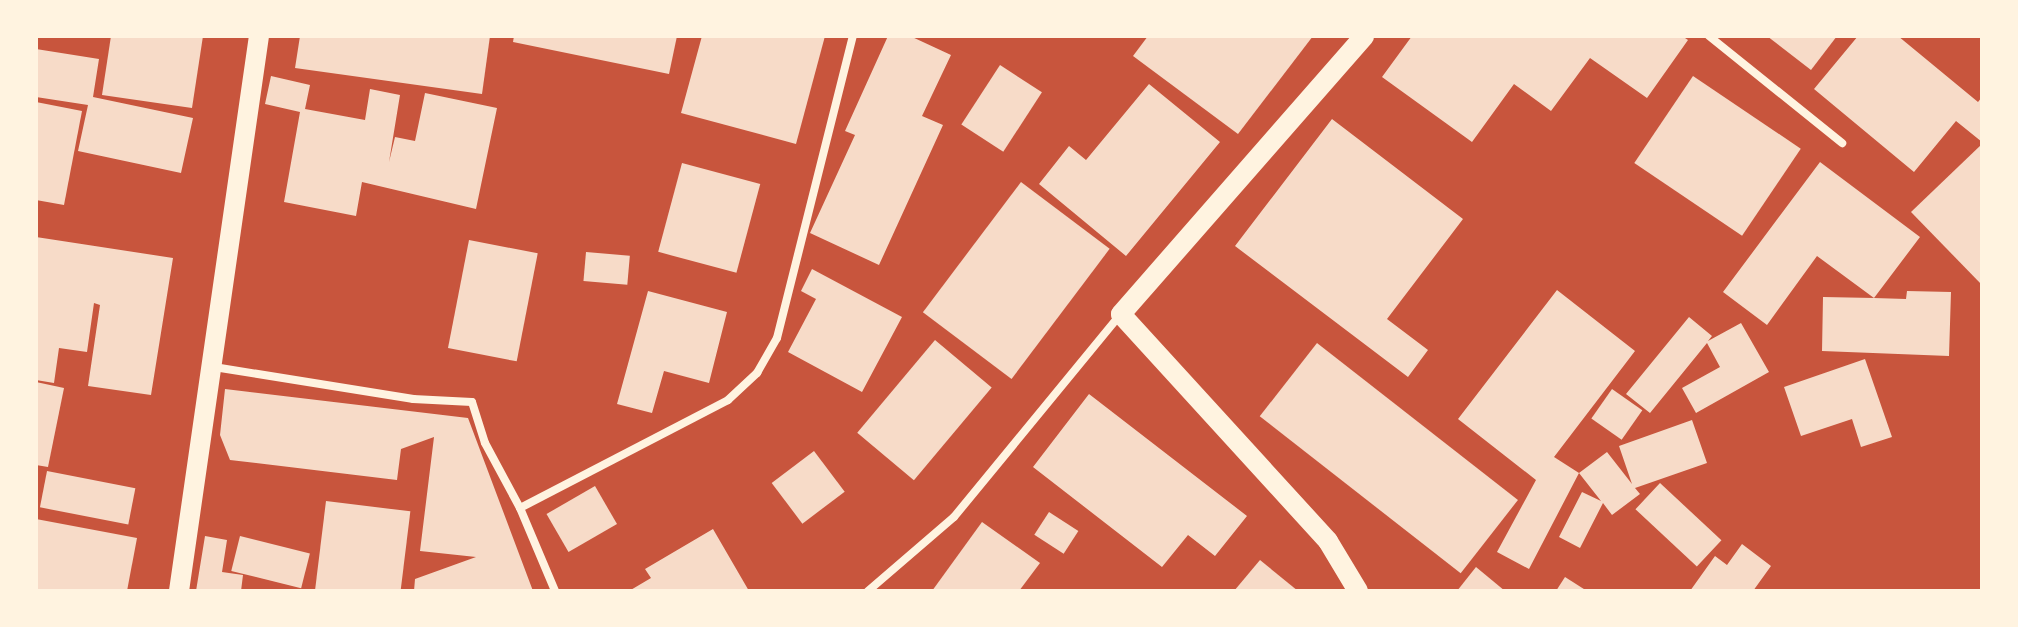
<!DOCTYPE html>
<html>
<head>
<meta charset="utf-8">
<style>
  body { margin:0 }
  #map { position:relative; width:2018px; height:627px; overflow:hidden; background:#c8553d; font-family:Ubuntu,sans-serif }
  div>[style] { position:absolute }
  .building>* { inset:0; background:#f7dbc8; transform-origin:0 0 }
  .minor>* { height:8px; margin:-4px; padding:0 4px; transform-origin:4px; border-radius:4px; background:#fff3e0 }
  .primary>* { height:20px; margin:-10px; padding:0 10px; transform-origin:10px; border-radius:10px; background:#fff3e0 }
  span { translate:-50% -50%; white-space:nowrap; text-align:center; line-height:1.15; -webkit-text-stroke:8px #fff3e0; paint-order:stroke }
  .frame { position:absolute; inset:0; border:38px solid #fff3e0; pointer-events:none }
</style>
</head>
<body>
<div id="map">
  <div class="building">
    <div style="clip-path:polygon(111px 36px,203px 36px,192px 108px,102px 95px)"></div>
    <div style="clip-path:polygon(300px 36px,490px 36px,482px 94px,295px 68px)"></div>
    <div style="clip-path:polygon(514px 36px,677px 36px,669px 74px,513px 42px)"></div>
    <div style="clip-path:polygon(702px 36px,825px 36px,796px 144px,681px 113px)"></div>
    <div style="clip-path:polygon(888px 36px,910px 36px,951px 55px,922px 116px,943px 125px,879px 265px,810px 233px,855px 135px,845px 131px)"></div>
    <div style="clip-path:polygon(1148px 36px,1313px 36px,1238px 134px,1133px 56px)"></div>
    <div style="clip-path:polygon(1412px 36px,1682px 36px,1688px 40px,1647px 98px,1590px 58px,1551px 111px,1514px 84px,1472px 142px,1382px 77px)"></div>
    <div style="clip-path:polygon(1767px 36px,1837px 36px,1811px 70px)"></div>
    <div style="clip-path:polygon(1858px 36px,1898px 36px,1978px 102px,1982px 97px,1982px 142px,1956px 121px,1914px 172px,1814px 89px)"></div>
    <div style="clip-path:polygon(36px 49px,99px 59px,93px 97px,193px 118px,181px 173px,78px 151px,88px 105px,36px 97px)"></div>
    <div style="left:1000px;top:65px;width:50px;height:71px;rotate:33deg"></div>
    <div style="clip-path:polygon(271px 76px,310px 85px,305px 109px,365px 120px,370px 89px,400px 95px,389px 162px,395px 137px,415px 141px,425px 93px,497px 108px,476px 209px,362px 182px,356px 216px,284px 202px,300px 112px,265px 104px)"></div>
    <div style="left:1693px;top:76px;width:130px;height:105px;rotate:34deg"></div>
    <div style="clip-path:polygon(1149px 84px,1220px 142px,1126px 256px,1039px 184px,1069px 146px,1086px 160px)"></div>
    <div style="clip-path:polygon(36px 102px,82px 111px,64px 205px,36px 200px)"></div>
    <div style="clip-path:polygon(1332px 119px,1463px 219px,1387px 319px,1428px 350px,1408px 377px,1235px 246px)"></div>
    <div style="clip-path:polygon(1982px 144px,1982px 285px,1911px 212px)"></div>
    <div style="clip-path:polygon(1820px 162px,1920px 237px,1874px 298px,1906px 299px,1907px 291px,1951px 292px,1949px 356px,1822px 351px,1823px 297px,1874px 298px,1817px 256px,1767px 325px,1723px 292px)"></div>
    <div style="left:682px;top:163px;width:81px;height:92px;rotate:15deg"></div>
    <div style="left:1021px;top:182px;width:111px;height:163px;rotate:37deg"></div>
    <div style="clip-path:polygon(36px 237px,173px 258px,151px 395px,88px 386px,100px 305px,94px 303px,87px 352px,59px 348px,54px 383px,36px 380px)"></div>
    <div style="left:469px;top:240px;width:70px;height:110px;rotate:11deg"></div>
    <div style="left:586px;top:252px;width:44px;height:29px;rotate:5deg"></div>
    <div style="clip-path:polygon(812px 269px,902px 317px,862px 392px,788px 352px,816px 299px,801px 291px)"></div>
    <div style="clip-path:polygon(1557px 290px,1635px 351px,1554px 457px,1579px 473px,1607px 452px,1632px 484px,1619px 446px,1692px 420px,1707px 463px,1635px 488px,1640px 494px,1612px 515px,1603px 503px,1580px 548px,1559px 537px,1582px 492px,1601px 501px,1579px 473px,1529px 569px,1497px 552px,1536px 480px,1458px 419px)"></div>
    <div style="clip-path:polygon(648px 291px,727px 312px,709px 383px,664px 371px,652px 413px,617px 404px)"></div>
    <div style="clip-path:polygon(1689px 317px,1712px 336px,1708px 341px,1741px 323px,1769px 372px,1696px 413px,1682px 388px,1720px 367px,1707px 343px,1650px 413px,1626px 394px)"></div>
    <div style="left:935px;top:340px;width:74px;height:121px;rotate:40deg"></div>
    <div style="left:1317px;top:343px;width:255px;height:93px;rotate:38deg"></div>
    <div style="clip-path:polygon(1865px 359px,1892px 437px,1861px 447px,1852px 419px,1801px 436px,1784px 387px)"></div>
    <div style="clip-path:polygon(36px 382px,64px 388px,48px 467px,36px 465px)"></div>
    <div style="clip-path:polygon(225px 389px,468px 418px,533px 591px,414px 591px,415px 579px,476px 557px,420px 551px,434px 437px,401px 449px,397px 480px,230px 460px,220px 435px)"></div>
    <div style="left:1612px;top:389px;width:37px;height:36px;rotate:35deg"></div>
    <div style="clip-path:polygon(1089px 394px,1247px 516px,1215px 556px,1188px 535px,1162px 567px,1033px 467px)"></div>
    <div style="left:814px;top:451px;width:51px;height:53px;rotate:53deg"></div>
    <div style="left:47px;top:471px;width:90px;height:37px;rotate:11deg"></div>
    <div style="left:1660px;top:483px;width:84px;height:36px;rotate:43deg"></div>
    <div style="left:595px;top:486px;width:44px;height:56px;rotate:60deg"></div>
    <div style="left:326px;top:501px;width:85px;height:91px;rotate:7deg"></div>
    <div style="left:1049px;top:512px;width:35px;height:27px;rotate:33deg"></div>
    <div style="clip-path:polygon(36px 519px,137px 538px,127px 591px,36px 591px)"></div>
    <div style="clip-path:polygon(982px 522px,1040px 563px,1019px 591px,932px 591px)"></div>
    <div style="clip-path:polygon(713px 529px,749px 591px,629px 591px,651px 578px,645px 569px)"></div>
    <div style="clip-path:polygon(205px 536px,227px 540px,222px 572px,243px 575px,241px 591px,196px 591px)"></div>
    <div style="left:240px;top:536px;width:72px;height:36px;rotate:14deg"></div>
    <div style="clip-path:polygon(1742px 544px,1771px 566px,1753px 591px,1690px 591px,1715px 556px,1727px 565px)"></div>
    <div style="clip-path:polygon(1260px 560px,1298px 591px,1234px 591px)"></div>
    <div style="clip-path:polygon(1476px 567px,1505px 591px,1457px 591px)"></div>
    <div style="clip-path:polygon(1565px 577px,1587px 591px,1556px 591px)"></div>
  </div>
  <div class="minor">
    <div style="left:1709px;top:36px;width:171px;rotate:38.8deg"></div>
    <div style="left:214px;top:367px;width:202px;rotate:9.1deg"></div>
    <div style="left:413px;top:399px;width:59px;rotate:2.9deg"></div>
    <div style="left:472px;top:402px;width:43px;rotate:72.4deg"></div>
    <div style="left:485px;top:443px;width:74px;rotate:61.7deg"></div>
    <div style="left:520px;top:508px;width:234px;rotate:-27.4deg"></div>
    <div style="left:728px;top:400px;width:40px;rotate:-43deg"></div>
    <div style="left:757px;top:373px;width:40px;rotate:-60.3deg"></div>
    <div style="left:777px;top:338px;width:311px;rotate:-75.9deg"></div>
    <div style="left:520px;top:508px;width:90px;rotate:67.1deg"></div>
    <div style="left:868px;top:591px;width:113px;rotate:-40.7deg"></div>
    <div style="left:954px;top:517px;width:263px;rotate:-50.6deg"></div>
  </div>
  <div class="primary">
    <div style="left:179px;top:591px;width:561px;rotate:-81.8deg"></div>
    <div style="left:1358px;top:591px;width:58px;rotate:-121deg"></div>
    <div style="left:1328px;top:541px;width:307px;rotate:-132.4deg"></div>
    <div style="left:1121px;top:314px;width:369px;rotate:-48.8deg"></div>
  </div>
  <div class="frame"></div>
</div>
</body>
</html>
